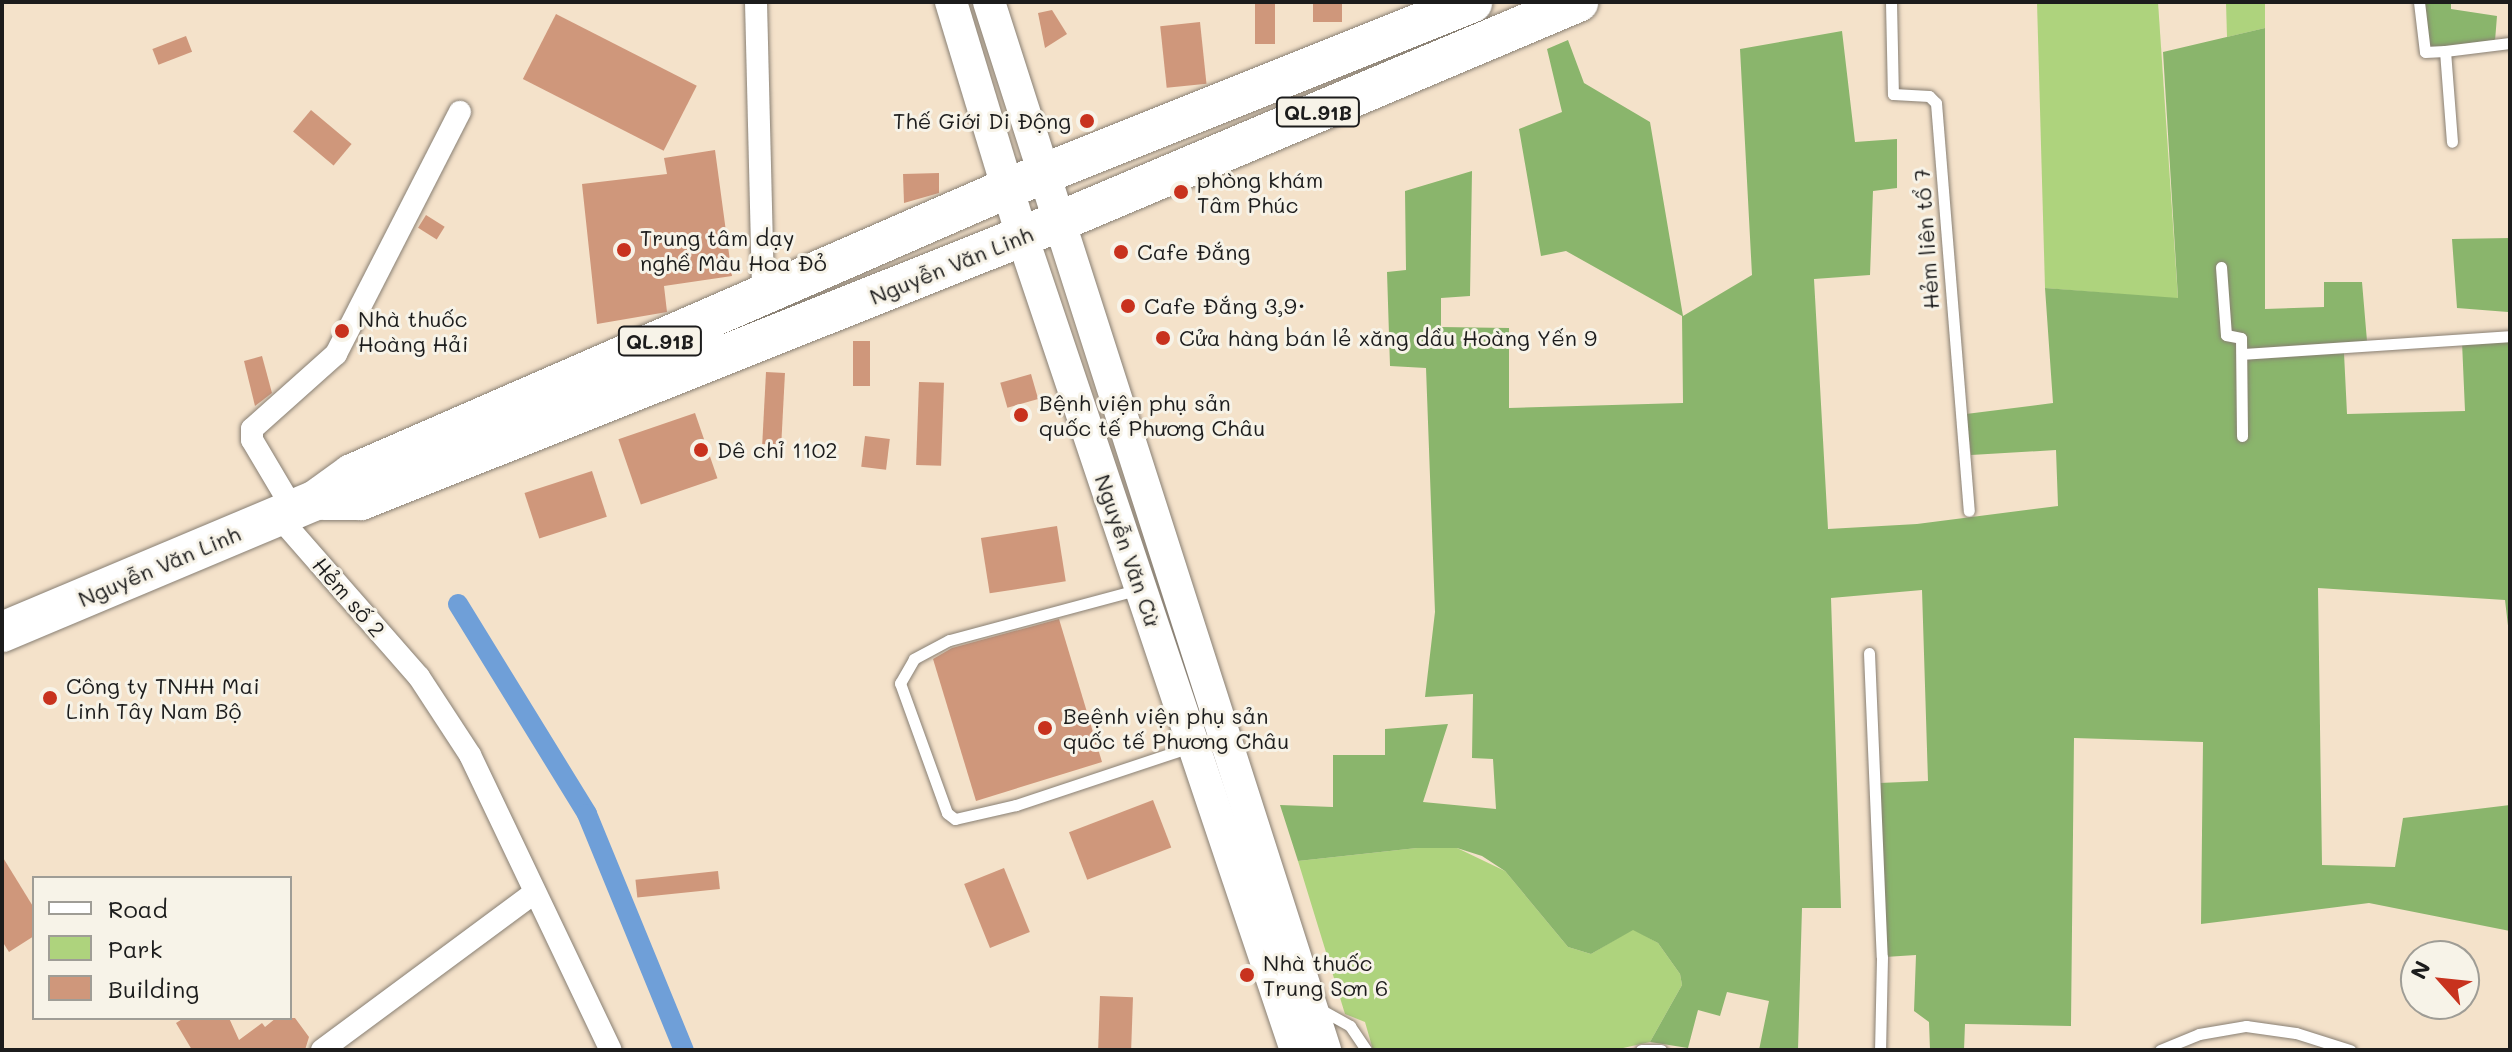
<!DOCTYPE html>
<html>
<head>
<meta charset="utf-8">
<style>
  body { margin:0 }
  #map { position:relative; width:2512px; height:1052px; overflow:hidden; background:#f4e2ca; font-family:Mali,sans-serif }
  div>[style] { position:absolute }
  .green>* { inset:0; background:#aed37d }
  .forest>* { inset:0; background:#8ab56c }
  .canal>* { height:20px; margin:-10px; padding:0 10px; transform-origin:10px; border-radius:10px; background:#6f9fd8 }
  .building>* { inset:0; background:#cf977b; transform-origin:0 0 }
  .roads { filter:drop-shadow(0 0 2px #887f73) drop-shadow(0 0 2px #887f73) }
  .lane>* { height:11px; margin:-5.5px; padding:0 5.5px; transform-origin:5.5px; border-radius:5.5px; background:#fff }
  .street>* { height:22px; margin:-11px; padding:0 11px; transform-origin:11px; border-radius:11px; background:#fff }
  .secondary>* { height:32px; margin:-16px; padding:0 16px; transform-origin:16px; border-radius:16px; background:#fff }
  .highway>* { height:40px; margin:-20px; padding:0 20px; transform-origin:20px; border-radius:20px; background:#fff }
  .dots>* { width:22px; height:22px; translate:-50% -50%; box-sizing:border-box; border:4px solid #f7f3e8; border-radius:50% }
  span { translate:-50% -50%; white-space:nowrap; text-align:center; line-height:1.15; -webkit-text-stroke:6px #f7f3e8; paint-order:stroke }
  .shield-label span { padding:2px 6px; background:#f7f3e8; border:2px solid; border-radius:6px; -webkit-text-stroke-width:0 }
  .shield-label { font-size:20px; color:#1c1c1c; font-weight:700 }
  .poi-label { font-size:22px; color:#1c1c1c }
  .right { translate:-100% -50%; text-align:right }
  .left { translate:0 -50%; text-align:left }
  .street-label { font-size:22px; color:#1c1c1c }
  .frame { position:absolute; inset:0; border:4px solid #1c1c1c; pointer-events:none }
  .legend { position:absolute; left:32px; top:876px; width:260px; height:144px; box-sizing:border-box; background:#f7f3e8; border:2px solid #9f9d96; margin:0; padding:10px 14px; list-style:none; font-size:24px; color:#1c1c1c }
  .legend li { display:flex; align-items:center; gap:16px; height:40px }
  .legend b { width:40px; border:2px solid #9f9d96 }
  .north { position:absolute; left:2400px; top:940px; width:80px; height:80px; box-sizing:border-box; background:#f7f3e8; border:2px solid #9f9d96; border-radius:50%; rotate:297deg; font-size:22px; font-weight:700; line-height:32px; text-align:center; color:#1c1c1c }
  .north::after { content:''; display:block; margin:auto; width:28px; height:36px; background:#c8321e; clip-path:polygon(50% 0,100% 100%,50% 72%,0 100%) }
</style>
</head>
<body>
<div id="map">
  <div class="green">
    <div style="clip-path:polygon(2037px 2px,2158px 2px,2178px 299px,2045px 288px)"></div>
    <div style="clip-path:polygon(2226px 2px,2265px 2px,2265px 28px,2227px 37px)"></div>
    <div style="clip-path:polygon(1417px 848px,1457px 848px,1505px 871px,1568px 947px,1591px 954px,1633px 929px,1658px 943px,1680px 974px,1682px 985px,1650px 1042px,1614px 1050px,1373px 1050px,1365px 1022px,1345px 1014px,1298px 861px)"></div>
  </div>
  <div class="forest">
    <div style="clip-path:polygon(2423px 2px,2451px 2px,2451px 9px,2497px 16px,2495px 41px,2429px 48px)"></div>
    <div style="clip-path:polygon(2265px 28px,2265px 309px,2324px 307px,2324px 282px,2362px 282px,2367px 341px,2316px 354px,2344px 353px,2347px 414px,2465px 411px,2462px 342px,2510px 342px,2510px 643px,2505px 600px,2318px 588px,2322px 865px,2395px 867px,2403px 818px,2510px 805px,2510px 931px,2369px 903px,2201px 924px,2203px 742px,2074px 738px,2071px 1026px,1965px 1024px,1964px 1050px,1930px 1050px,1929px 1022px,1914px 1011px,1916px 955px,1885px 957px,1879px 783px,1928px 781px,1922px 590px,1831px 598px,1841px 908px,1802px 908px,1798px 1050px,1759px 1050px,1769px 1001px,1727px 992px,1720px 1016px,1698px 1010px,1688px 1048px,1650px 1042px,1682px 985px,1680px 974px,1658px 943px,1633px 930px,1591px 954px,1568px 947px,1505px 871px,1482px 856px,1457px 848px,1417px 848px,1298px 861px,1280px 805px,1333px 807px,1333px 755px,1385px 755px,1385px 729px,1448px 724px,1423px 802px,1496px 809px,1493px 759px,1472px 758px,1473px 694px,1425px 697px,1435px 612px,1426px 368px,1390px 366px,1387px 272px,1406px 270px,1405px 191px,1472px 171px,1470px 296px,1441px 298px,1441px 327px,1509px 328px,1509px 408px,1683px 403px,1682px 316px,1566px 251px,1541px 256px,1519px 129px,1562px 112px,1547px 49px,1568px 40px,1584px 83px,1650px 122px,1683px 316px,1752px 275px,1740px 49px,1842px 31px,1855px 142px,1897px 139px,1897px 188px,1873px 191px,1870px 275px,1814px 279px,1828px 529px,1917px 524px,2058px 506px,2056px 450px,1971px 455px,1966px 414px,2053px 403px,2045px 288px,2178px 298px,2163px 52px)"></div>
    <div style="clip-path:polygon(2510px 238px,2510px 331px,2508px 312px,2457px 308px,2452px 239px)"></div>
  </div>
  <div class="canal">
    <div style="left:458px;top:604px;width:246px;rotate:58.4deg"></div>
    <div style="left:587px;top:814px;width:255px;rotate:67.7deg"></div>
  </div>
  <div class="building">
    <div style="left:1255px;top:2px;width:20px;height:42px"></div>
    <div style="left:1313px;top:2px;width:29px;height:20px"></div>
    <div style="clip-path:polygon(1052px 10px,1067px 34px,1045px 48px,1038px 13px)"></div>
    <div style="left:556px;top:14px;width:158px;height:73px;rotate:27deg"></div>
    <div style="left:1200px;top:22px;width:62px;height:40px;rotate:84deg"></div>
    <div style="left:186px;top:36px;width:17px;height:36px;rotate:69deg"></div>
    <div style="left:311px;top:110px;width:53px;height:28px;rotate:40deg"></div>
    <div style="clip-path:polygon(715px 150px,732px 276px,664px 286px,667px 312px,597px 324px,582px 184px,667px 174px,664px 158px)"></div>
    <div style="clip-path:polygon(939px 173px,939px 193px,904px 203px,903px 174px)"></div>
    <div style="left:426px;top:215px;width:22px;height:15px;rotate:32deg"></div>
    <div style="left:853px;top:341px;width:17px;height:45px"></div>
    <div style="clip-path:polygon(262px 356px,272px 393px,255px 406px,244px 361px)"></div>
    <div style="left:766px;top:372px;width:19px;height:72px;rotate:3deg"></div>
    <div style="left:1031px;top:374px;width:26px;height:32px;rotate:74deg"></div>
    <div style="left:919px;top:382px;width:25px;height:83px;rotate:2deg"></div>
    <div style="left:695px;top:413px;width:69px;height:81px;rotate:71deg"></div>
    <div style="left:865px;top:436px;width:25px;height:31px;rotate:7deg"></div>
    <div style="left:592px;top:471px;width:48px;height:71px;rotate:72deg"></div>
    <div style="left:1057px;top:526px;width:56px;height:77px;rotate:81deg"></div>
    <div style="clip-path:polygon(1059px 619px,1102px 762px,976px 801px,933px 659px,952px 648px)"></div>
    <div style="left:1153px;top:800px;width:51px;height:90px;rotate:69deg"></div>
    <div style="clip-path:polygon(2px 856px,34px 908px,34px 936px,9px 952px,2px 941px)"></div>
    <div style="left:1004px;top:868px;width:69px;height:43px;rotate:68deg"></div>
    <div style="left:718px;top:871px;width:18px;height:83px;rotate:84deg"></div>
    <div style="left:1100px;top:996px;width:33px;height:54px;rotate:2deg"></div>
    <div style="clip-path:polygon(184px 1018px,229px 1018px,239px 1040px,262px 1023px,265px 1027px,276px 1018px,295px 1018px,309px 1037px,305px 1050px,192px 1050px,176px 1023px)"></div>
  </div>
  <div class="roads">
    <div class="lane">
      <div style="left:1891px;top:2px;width:92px;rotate:88.8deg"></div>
      <div style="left:1893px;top:94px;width:36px;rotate:3deg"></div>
      <div style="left:1929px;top:96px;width:10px;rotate:45deg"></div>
      <div style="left:1936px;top:103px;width:409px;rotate:85.4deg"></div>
      <div style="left:2419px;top:2px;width:50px;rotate:83.2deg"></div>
      <div style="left:2425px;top:52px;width:20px;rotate:-3deg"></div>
      <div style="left:2445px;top:51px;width:91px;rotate:85.6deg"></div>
      <div style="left:2445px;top:51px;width:65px;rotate:-7deg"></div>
      <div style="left:2221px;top:267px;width:68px;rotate:85.8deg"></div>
      <div style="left:2226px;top:335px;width:15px;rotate:11deg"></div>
      <div style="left:2241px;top:338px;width:98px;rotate:89.4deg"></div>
      <div style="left:2242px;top:354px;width:269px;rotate:-3.8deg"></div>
      <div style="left:1140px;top:589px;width:198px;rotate:165deg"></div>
      <div style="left:949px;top:640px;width:40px;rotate:152deg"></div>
      <div style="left:914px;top:659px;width:28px;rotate:120deg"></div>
      <div style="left:900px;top:683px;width:138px;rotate:70.1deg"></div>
      <div style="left:947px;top:813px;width:10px;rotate:37deg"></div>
      <div style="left:955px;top:819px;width:63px;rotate:-12.9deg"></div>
      <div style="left:1016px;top:805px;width:187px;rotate:-18.4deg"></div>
      <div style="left:1869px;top:653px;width:304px;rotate:87.6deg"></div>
      <div style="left:1882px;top:957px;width:93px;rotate:91.2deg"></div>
      <div style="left:1318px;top:1008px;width:37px;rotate:29deg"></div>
      <div style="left:1350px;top:1026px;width:29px;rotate:56deg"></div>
      <div style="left:1641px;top:1050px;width:20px"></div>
      <div style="left:2160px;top:1050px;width:42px;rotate:-22.3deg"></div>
      <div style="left:2199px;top:1034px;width:48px;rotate:-9.7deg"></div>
      <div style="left:2246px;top:1026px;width:50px;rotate:8deg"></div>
      <div style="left:2296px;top:1033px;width:57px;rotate:17.5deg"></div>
    </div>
    <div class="street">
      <div style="left:756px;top:2px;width:294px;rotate:88.6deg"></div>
      <div style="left:293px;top:509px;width:80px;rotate:-120.7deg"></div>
      <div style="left:252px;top:440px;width:11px;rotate:-90deg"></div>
      <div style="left:252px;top:429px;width:113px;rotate:-41.8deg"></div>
      <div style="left:336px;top:354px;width:272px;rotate:-62.9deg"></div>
      <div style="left:278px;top:516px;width:214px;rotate:48.8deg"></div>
      <div style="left:419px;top:677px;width:93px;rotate:56.8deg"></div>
      <div style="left:470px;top:755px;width:327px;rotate:64.5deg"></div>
      <div style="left:322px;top:1050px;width:264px;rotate:-36.5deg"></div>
    </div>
    <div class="secondary">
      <div style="left:951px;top:2px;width:245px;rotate:73.1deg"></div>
      <div style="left:1022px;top:236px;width:859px;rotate:71.4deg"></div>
      <div style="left:989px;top:2px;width:1101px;rotate:72.22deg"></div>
    </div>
    <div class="highway">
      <div style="left:324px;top:500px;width:37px"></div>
      <div style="left:361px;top:500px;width:750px;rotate:-21.74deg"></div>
      <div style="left:1058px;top:222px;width:565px;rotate:-22.93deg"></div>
      <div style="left:2px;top:632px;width:341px;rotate:-22.8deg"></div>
      <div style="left:316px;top:500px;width:44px;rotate:-35.8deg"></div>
      <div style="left:352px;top:474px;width:716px;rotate:-23.56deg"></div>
      <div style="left:1008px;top:188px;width:500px;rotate:-21.8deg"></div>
    </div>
  </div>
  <div class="dots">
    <div style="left:1087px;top:121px;background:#c8321e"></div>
    <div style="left:1181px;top:192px;background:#c8321e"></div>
    <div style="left:624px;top:250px;background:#c8321e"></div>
    <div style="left:1121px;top:252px;background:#c8321e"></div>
    <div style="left:1128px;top:306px;background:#c8321e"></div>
    <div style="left:342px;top:331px;background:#c8321e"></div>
    <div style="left:1163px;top:338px;background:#c8321e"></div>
    <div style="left:1021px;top:415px;background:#c8321e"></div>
    <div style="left:701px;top:450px;background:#c8321e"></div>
    <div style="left:50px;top:698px;background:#c8321e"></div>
    <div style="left:1045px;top:728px;background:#c8321e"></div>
    <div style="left:1247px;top:975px;background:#c8321e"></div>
  </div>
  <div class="shield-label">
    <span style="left:1318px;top:112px">QL.91B</span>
    <span style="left:660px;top:341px">QL.91B</span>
  </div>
  <div class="poi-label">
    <span class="right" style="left:1071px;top:121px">Thế Giới Di Động</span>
    <span class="left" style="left:1197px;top:192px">phòng khám<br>Tâm Phúc</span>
    <span class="left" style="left:640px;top:250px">Trung tâm dạy<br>nghề Màu Hoa Đỏ</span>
    <span class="left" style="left:1137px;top:252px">Cafe Đắng</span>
    <span class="left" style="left:1144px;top:306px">Cafe Đắng 3,9·</span>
    <span class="left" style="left:358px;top:331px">Nhà thuốc<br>Hoàng Hải</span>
    <span class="left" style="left:1179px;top:338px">Cửa hàng bán lẻ xăng dầu Hoàng Yến 9</span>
    <span class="left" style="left:1039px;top:415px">Bệnh viện phụ sản<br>quốc tế Phương Châu</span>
    <span class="left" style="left:717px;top:450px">Dê chỉ 1102</span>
    <span class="left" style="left:66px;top:698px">Công ty TNHH Mai<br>Linh Tây Nam Bộ</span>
    <span class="left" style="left:1063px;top:728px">Beệnh viện phụ sản<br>quốc tế Phương Châu</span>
    <span class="left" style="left:1263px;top:975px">Nhà thuốc<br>Trung Sơn 6</span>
  </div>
  <div class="street-label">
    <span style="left:1926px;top:239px;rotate:-94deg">Hẻm liên tổ 7</span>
    <span style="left:951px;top:265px;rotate:-22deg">Nguyễn Văn Linh</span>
    <span style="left:1128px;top:550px;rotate:71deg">Nguyễn Văn Cừ</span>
    <span style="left:159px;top:566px;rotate:-23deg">Nguyễn Văn Linh</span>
    <span style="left:349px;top:597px;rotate:49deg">Hẻm số 2</span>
  </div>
  <div class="frame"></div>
  <ul class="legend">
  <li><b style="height:10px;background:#fff"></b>Road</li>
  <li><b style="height:22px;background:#aed37d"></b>Park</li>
  <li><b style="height:22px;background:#cf977b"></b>Building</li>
  </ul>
  <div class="north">N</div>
</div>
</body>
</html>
